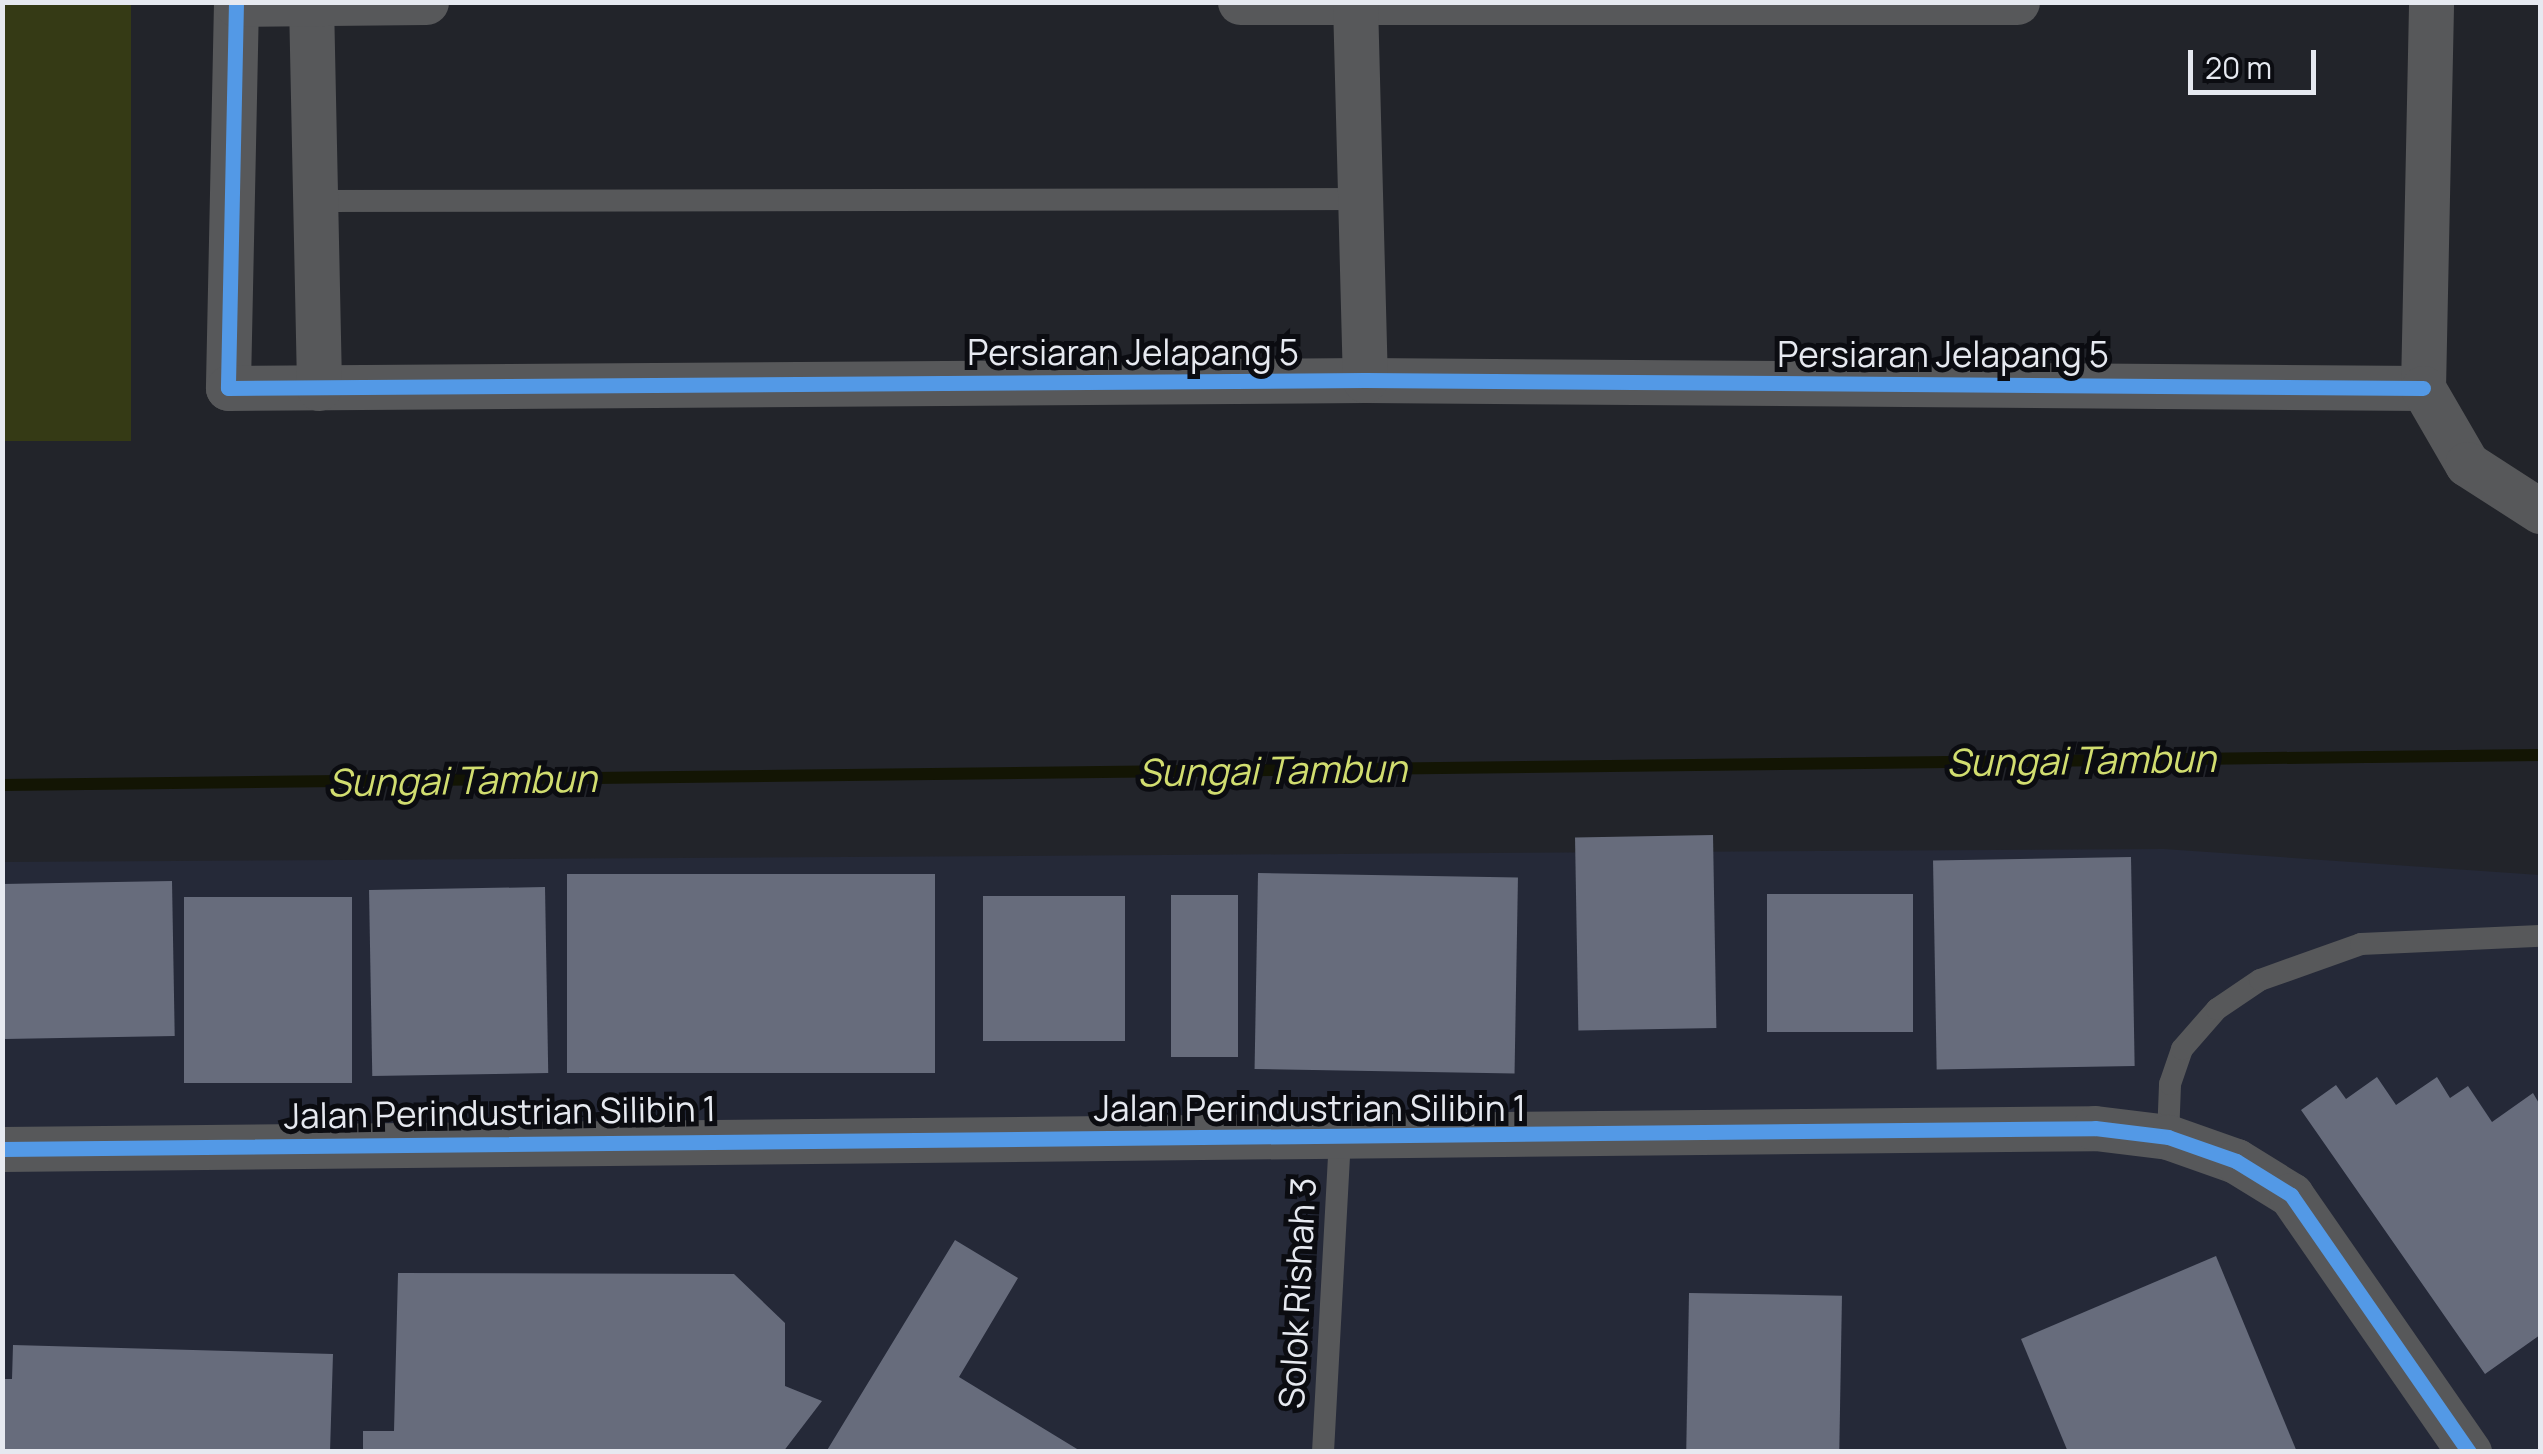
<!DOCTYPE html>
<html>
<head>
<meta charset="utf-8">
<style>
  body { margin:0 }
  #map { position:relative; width:2543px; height:1454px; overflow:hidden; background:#22242a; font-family:Manrope,sans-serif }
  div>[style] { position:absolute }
  .built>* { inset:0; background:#252938 }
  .green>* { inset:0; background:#353a15; transform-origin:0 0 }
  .stream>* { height:12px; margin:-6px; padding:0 6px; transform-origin:6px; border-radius:6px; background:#131504 }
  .building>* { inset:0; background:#676c7c; transform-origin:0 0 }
  .service>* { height:22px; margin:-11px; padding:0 11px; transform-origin:11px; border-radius:11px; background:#57585a }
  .minor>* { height:45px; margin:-22.5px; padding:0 22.5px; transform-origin:22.5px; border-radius:22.5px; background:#57585a }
  .cycleway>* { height:15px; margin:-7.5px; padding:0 7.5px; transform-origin:7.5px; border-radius:7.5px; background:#5399e6 }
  span { translate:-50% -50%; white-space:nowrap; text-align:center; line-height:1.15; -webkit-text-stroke:10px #0b0c11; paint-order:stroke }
  .street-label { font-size:35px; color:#e6e9f0 }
  .water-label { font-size:38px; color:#d1dd6f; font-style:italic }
  .frame { position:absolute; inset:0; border:5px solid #e6e9f0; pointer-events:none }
  .scale { position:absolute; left:2188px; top:50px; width:128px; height:45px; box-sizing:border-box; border:5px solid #e6e9f0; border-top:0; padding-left:12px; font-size:30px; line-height:35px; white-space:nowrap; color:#e6e9f0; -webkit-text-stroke:8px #0b0c11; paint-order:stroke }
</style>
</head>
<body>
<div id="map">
  <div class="built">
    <div style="clip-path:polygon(2164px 849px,2540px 875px,2540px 1451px,3px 1451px,2px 862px)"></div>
  </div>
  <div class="green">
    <div style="left:3px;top:2px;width:128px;height:439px"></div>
  </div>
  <div class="stream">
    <div style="left:2px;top:785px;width:2538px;rotate:-0.68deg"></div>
  </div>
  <div class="building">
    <div style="left:1713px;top:835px;width:193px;height:138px;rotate:89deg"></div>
    <div style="left:2131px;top:857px;width:209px;height:198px;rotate:89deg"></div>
    <div style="left:1258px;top:873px;width:260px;height:196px;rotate:1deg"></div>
    <div style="left:567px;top:874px;width:368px;height:199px"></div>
    <div style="left:172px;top:881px;width:155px;height:170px;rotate:89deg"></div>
    <div style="left:545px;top:887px;width:186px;height:176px;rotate:89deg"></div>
    <div style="left:1767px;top:894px;width:146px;height:138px"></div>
    <div style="left:1171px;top:895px;width:67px;height:162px"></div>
    <div style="left:1125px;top:896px;width:145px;height:142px;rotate:90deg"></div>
    <div style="left:352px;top:897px;width:186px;height:168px;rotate:90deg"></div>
    <div style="clip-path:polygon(2377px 1077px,2396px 1105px,2437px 1077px,2450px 1098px,2468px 1086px,2492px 1122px,2533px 1093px,2540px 1105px,2540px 1335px,2485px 1374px,2301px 1110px,2336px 1085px,2346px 1099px)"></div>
    <div style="clip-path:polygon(955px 1240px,1018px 1278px,959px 1377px,1082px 1452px,826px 1452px)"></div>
    <div style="clip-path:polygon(2216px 1256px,2297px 1452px,2068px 1452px,2021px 1339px)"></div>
    <div style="clip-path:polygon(398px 1273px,734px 1274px,785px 1323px,785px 1386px,822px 1401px,783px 1452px,363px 1452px,363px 1431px,394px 1431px)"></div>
    <div style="left:1689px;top:1293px;width:153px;height:159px;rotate:1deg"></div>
    <div style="clip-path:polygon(13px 1345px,333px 1354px,330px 1452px,2px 1452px,2px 1379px,12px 1379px)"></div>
  </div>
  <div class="service">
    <div style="left:315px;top:201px;width:1046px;rotate:-0.11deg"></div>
    <div style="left:2168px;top:1137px;width:53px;rotate:-87.8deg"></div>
    <div style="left:2170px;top:1084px;width:37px;rotate:-71deg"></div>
    <div style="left:2182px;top:1049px;width:53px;rotate:-48.8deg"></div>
    <div style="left:2217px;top:1009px;width:52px;rotate:-34deg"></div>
    <div style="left:2260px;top:980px;width:107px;rotate:-19.6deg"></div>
    <div style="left:2361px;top:944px;width:179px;rotate:-2.6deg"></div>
    <div style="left:1323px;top:1452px;width:313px;rotate:-86.9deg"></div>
  </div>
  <div class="minor">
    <div style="left:236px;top:2px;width:386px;rotate:91.2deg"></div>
    <div style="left:228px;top:388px;width:1137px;rotate:-0.4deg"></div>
    <div style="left:1365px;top:380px;width:1058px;rotate:0.43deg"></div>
    <div style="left:311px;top:2px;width:386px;rotate:88.8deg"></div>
    <div style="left:1240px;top:2px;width:777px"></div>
    <div style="left:1355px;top:2px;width:378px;rotate:88.5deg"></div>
    <div style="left:236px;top:4px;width:190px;rotate:-0.6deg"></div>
    <div style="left:2423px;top:388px;width:386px;rotate:-88.8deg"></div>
    <div style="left:2423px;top:388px;width:88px;rotate:59.9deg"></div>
    <div style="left:2467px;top:464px;width:87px;rotate:32.8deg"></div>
    <div style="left:2px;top:1149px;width:2093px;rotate:-0.57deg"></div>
    <div style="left:2095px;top:1128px;width:74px;rotate:7deg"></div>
    <div style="left:2168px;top:1137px;width:72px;rotate:19.4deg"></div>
    <div style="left:2236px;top:1161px;width:65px;rotate:31.7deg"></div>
    <div style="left:2291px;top:1195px;width:313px;rotate:55.3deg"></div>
  </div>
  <div class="cycleway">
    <div style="left:236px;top:2px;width:386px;rotate:91.2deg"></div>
    <div style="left:228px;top:388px;width:1137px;rotate:-0.4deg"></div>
    <div style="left:1365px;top:380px;width:1058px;rotate:0.43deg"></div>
    <div style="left:2px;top:1149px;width:2093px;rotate:-0.57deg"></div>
    <div style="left:2095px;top:1128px;width:74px;rotate:7deg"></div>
    <div style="left:2168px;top:1137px;width:72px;rotate:19.4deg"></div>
    <div style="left:2236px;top:1161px;width:65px;rotate:31.7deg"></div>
    <div style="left:2291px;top:1195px;width:313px;rotate:55.3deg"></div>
  </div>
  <div class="street-label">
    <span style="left:1133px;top:352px">Persiaran Jelapang 5</span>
    <span style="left:1943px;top:354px">Persiaran Jelapang 5</span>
    <span style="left:1310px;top:1108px">Jalan Perindustrian Silibin 1</span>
    <span style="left:500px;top:1112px;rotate:-1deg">Jalan Perindustrian Silibin 1</span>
    <span style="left:1297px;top:1293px;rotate:-87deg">Solok Rishah 3</span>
  </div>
  <div class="water-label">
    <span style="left:2081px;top:760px;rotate:-1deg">Sungai Tambun</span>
    <span style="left:1272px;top:770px;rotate:-1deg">Sungai Tambun</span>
    <span style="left:462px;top:780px;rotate:-1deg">Sungai Tambun</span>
  </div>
  <div class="frame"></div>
  <div class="scale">20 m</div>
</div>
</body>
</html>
